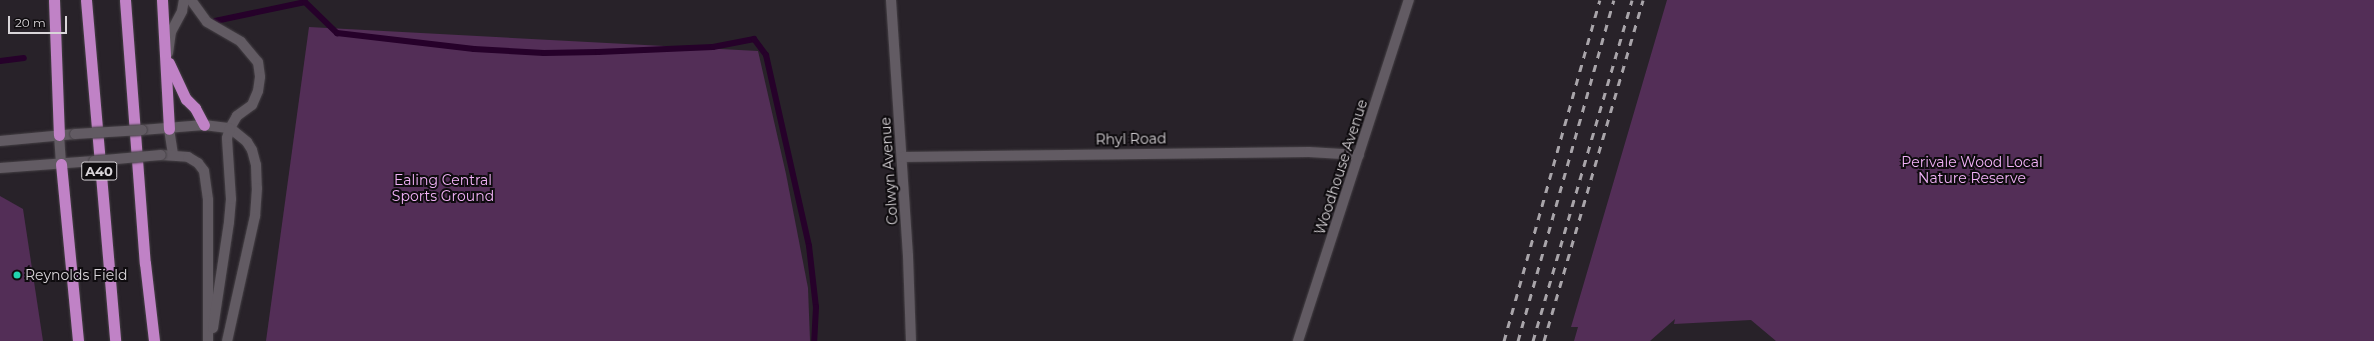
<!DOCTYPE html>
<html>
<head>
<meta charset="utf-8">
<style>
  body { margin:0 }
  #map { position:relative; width:2374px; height:341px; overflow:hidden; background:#282229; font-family:Montserrat,sans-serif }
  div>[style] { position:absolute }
  .green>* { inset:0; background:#532e57 }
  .stream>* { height:6px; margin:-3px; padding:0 3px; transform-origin:3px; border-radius:3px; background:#26012a }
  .roads { filter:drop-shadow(0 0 1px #454045) drop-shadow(0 0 1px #454045) }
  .minor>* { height:10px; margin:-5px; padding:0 5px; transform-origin:5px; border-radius:5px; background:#625b63 }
  .secondary>* { height:10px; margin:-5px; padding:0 5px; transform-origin:5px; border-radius:5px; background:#625b63 }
  .trunk>* { height:11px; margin:-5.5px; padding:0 5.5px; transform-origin:5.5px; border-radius:5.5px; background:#c082c6 }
  .rail>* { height:3px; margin-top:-1.5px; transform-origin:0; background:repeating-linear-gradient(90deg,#a9a5aa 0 7px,transparent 0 14px) }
  .bridges { filter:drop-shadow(0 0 1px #454045) drop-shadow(0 0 1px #454045) }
  .secondary-bridge>* { height:10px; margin:-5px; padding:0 5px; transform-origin:5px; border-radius:5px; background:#625b63 }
  .dots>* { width:11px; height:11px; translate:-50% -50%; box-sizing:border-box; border:2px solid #0f0c0f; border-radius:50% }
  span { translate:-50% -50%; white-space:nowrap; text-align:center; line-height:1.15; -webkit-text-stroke:4px #0f0c0f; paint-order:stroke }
  .shield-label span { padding:1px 3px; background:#0f0c0f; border:1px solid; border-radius:3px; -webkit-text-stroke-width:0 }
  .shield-label { font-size:13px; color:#d9d5d9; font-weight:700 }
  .street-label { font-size:14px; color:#d9d5d9 }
  .park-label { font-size:14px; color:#f3b3f9 }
  .poi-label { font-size:14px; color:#d9d5d9 }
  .left { translate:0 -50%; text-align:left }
  .scale { position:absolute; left:8px; top:16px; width:59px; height:18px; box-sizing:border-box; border:2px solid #d9d5d9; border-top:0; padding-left:5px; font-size:12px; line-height:14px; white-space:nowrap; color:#d9d5d9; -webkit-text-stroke:3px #0f0c0f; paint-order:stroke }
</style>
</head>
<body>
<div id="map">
  <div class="green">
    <div style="clip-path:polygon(1667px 0,2374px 0,2374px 341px,1776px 341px,1751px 320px,1674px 324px,1675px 319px,1650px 341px,1574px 341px,1578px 327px,1571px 327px)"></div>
    <div style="clip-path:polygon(309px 27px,758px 51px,786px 174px,808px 288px,810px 341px,266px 341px)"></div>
    <div style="clip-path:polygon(0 196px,23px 209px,43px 341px,0 341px)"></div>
  </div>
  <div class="stream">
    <div style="left:215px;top:21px;width:92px;rotate:-11.9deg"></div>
    <div style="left:305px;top:2px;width:45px;rotate:44.1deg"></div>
    <div style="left:337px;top:33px;width:138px;rotate:6.7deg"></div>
    <div style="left:474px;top:49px;width:70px;rotate:3.3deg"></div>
    <div style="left:544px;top:53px;width:54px;rotate:-1.1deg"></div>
    <div style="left:598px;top:52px;width:115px;rotate:-2.5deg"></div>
    <div style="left:713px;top:47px;width:42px;rotate:-11deg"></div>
    <div style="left:754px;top:39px;width:20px;rotate:53deg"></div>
    <div style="left:766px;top:55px;width:196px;rotate:77.3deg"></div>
    <div style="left:809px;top:246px;width:61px;rotate:83.5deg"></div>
    <div style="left:816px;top:307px;width:34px;rotate:93deg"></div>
    <div style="left:0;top:61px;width:24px;rotate:-7deg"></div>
  </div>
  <div class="roads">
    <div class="minor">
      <div style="left:191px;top:0;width:27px;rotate:54deg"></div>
      <div style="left:207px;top:22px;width:39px;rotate:30deg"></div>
      <div style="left:241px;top:42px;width:26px;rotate:50deg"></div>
      <div style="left:258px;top:62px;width:15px;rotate:82deg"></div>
      <div style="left:260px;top:77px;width:14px;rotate:98deg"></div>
      <div style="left:258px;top:91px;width:15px;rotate:113deg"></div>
      <div style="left:252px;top:105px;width:19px;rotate:144deg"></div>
      <div style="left:237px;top:116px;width:14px;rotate:120deg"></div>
      <div style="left:891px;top:0;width:257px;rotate:86.2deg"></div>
      <div style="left:908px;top:256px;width:85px;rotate:88deg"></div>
      <div style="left:168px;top:53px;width:21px;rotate:-82deg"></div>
      <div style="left:171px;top:32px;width:24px;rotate:-62deg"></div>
      <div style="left:182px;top:11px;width:11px;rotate:-80deg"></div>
      <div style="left:902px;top:157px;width:407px;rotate:-0.7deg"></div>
      <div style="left:1309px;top:152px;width:50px;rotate:3.4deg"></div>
      <div style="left:1298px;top:341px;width:359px;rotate:-72deg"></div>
    </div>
    <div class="secondary">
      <div style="left:169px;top:129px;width:25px;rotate:81deg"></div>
      <div style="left:142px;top:130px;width:62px;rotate:-4.6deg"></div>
      <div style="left:204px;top:125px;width:26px;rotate:7deg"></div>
      <div style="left:230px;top:128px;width:22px;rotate:39deg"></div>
      <div style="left:247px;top:142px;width:9px;rotate:58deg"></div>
      <div style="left:252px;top:150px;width:16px;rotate:75deg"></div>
      <div style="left:256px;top:165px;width:23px;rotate:88deg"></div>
      <div style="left:257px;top:188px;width:28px;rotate:94deg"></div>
      <div style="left:255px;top:216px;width:128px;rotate:102.6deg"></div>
      <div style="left:59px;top:135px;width:29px;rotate:86deg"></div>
      <div style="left:0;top:141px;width:75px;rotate:-5.3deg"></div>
      <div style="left:161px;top:155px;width:27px;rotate:4deg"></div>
      <div style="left:188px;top:157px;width:12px;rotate:31deg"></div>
      <div style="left:198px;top:163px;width:10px;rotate:53deg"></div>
      <div style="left:204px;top:171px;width:29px;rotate:82deg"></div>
      <div style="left:208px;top:200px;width:141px;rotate:90deg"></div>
      <div style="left:0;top:168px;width:94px;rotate:-4.3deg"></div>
      <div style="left:213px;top:328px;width:107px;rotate:-81.4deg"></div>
      <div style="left:229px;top:222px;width:23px;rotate:-85deg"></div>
      <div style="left:231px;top:199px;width:61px;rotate:-93.8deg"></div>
      <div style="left:227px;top:138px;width:10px;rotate:-73deg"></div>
    </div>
    <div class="trunk">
      <div style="left:54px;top:0;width:135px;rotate:87.9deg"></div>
      <div style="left:86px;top:0;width:342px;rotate:85.1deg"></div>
      <div style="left:125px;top:0;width:264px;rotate:85.7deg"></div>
      <div style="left:145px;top:263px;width:79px;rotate:83.4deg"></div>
      <div style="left:162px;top:0;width:129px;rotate:86.9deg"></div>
      <div style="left:169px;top:63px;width:40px;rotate:65deg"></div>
      <div style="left:186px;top:99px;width:13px;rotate:45deg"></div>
      <div style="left:195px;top:108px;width:19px;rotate:62deg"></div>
      <div style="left:61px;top:164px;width:178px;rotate:84.5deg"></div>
    </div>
  </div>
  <div class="rail">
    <div style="left:1504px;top:341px;width:354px;rotate:-74.3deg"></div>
    <div style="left:1518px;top:341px;width:354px;rotate:-74.3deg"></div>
    <div style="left:1533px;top:341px;width:355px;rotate:-73.8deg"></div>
    <div style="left:1544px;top:341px;width:355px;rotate:-73.8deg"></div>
  </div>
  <div class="bridges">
    <div class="secondary-bridge">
      <div style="left:75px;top:134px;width:67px;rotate:-3.4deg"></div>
      <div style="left:94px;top:161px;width:67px;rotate:-5.1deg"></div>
    </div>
  </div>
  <div class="dots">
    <div style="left:17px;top:275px;background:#21d5b0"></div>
  </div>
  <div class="shield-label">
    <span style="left:99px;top:171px">A40</span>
  </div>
  <div class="street-label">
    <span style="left:1131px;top:139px;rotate:-1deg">Rhyl Road</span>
    <span style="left:1341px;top:167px;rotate:-72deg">Woodhouse Avenue</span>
    <span style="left:889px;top:171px;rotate:-94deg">Colwyn Avenue</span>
  </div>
  <div class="park-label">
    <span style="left:1972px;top:170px">Perivale Wood Local<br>Nature Reserve</span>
    <span style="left:443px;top:188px">Ealing Central<br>Sports Ground</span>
  </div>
  <div class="poi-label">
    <span class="left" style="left:25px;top:275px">Reynolds Field</span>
  </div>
  <div class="scale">20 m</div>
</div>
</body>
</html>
